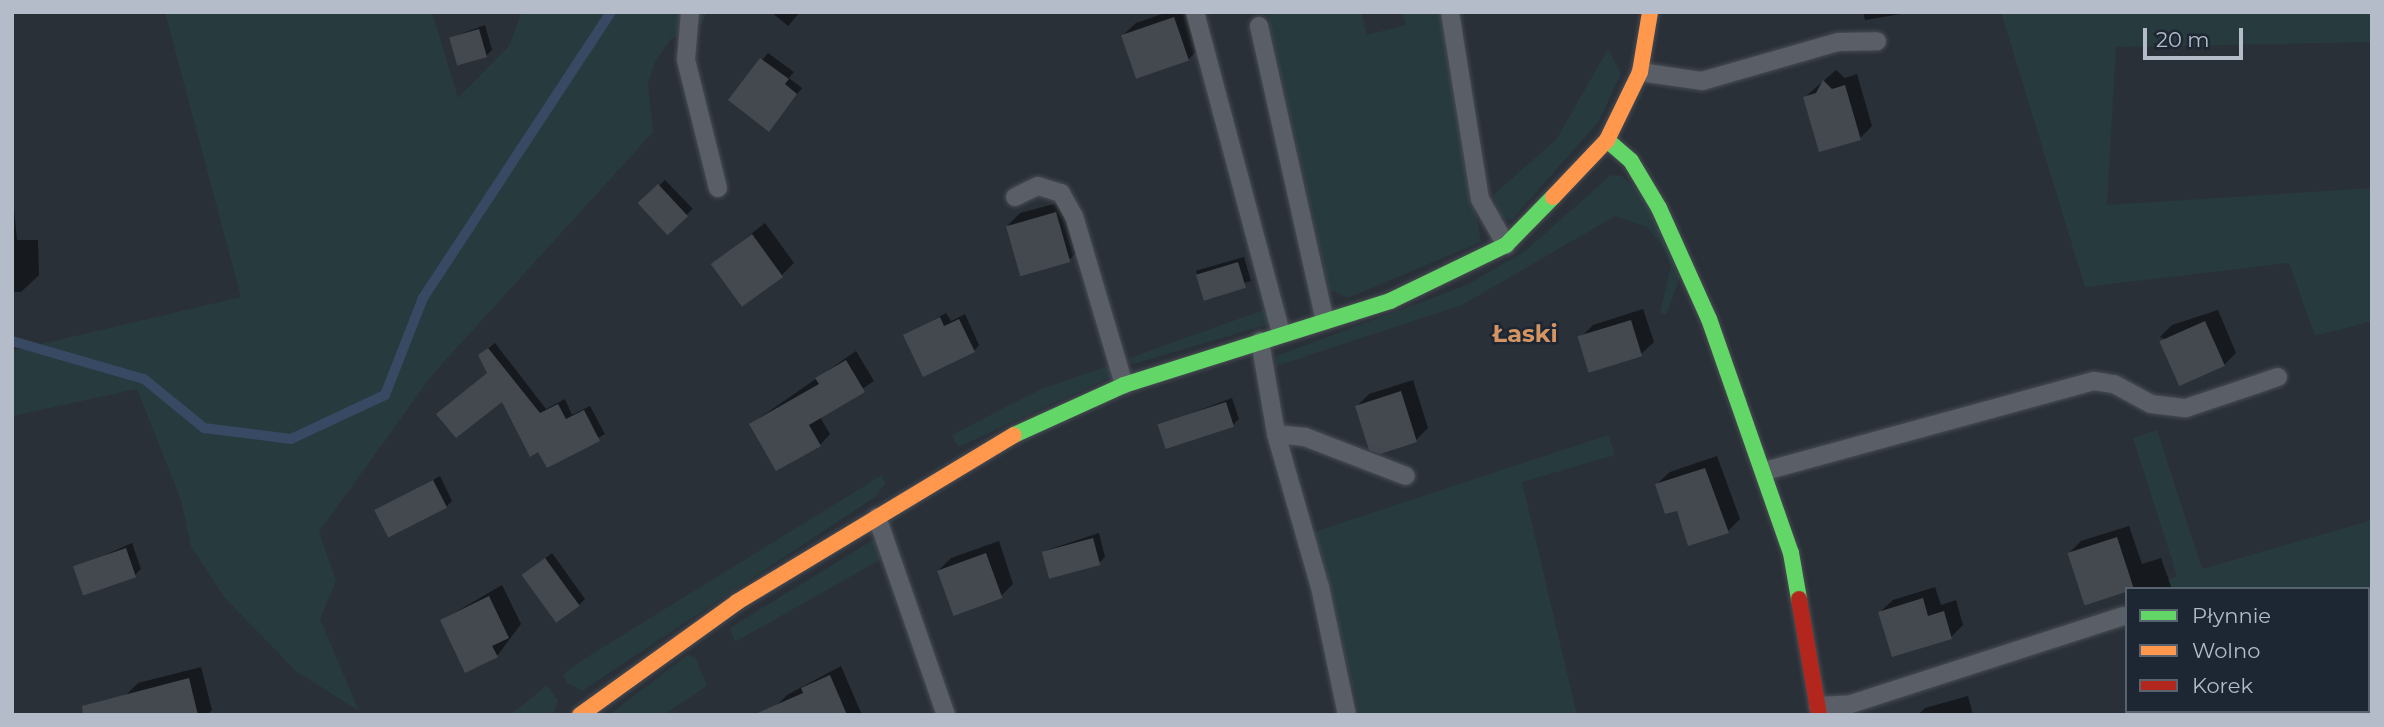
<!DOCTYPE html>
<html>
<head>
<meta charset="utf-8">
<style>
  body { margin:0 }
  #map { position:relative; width:2384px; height:727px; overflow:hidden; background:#2a3038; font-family:Montserrat,sans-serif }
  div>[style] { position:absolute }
  .green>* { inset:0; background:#273a3e }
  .shadow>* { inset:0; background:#0007; transform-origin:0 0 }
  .stream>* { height:10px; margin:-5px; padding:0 5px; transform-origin:5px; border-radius:5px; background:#384963 }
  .building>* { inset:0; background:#444950; transform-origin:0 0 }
  .roads { filter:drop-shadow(0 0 2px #484c53) drop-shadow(0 0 2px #484c53) }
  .lane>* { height:18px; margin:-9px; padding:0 9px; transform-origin:9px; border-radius:9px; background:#5a5e66 }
  .fast>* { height:16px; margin:-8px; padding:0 8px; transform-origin:8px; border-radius:8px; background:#63d668 }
  .slow>* { height:16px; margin:-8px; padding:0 8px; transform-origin:8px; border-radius:8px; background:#ff974d }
  .jam>* { height:16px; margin:-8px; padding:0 8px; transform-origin:8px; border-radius:8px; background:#b3261e }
  span { translate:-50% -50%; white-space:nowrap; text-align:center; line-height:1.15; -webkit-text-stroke:5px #1d2633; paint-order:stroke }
  .quarter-label { font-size:24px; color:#d59563; font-weight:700 }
  .frame { position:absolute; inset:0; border:14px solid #b4bcc9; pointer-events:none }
  .legend { position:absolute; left:2125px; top:587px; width:245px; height:126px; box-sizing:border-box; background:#1d2633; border:2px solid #59626f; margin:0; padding:9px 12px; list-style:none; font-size:21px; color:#b4bcc9 }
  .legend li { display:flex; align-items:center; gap:14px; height:35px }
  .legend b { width:35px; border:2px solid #59626f }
  .scale { position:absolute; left:2143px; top:28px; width:100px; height:32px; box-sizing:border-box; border:4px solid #b4bcc9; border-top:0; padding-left:9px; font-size:21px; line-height:24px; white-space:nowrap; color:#b4bcc9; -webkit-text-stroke:5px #1d2633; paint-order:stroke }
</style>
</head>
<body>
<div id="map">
  <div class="green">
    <div style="clip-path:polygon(165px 12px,432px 12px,458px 98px,509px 46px,522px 12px,707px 12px,702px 23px,671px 39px,655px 62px,648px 84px,653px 132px,432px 375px,319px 532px,336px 581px,320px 619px,359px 711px,296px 671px,224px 597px,191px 546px,181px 500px,137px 389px,12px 416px,12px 351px,241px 297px)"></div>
    <div style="clip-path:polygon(1267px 12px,1361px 12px,1367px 35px,1406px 25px,1403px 12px,1440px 12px,1481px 242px,1348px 298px,1329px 289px)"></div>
    <div style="clip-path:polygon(2001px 12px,2372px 12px,2372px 42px,2116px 47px,2107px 205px,2372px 188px,2372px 321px,2315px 336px,2289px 263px,2085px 287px)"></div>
    <div style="clip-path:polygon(1608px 49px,1621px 74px,1599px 121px,1512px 220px,1502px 217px,1493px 195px,1556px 140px)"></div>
    <div style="clip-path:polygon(1611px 175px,1622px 176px,1643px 195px,1675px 262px,1680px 277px,1666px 315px,1660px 313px,1671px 266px,1662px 245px,1647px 227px,1615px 216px,1462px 305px,1276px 366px,1276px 356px,1467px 285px,1525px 251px)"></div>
    <div style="clip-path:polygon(1269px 308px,1274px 323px,1133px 364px,1129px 358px)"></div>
    <div style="clip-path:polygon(1113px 364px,1116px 375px,958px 447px,952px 435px,1039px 390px)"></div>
    <div style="clip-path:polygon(2157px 430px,2202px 569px,2372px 520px,2372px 715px,2172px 715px,2368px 711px,2368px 589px,2171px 589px,2168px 580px,2177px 576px,2133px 438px)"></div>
    <div style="clip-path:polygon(1608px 435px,1615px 455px,1522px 482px,1577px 715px,1360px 715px,1314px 532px)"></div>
    <div style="clip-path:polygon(882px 475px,885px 484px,875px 497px,582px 691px,567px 683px,563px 674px,592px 654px)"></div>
    <div style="clip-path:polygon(878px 537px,885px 557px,735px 642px,730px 628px)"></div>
    <div style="clip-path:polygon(687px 655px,695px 657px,707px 686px,663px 715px,609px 715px)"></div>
    <div style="clip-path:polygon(547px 685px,558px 701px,553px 715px,510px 715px)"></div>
  </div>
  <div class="shadow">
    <div style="clip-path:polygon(771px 12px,800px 12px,788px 26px)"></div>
    <div style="clip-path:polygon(1168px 12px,1188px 12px,1200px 47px,1188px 60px,1123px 35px,1136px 23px)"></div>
    <div style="clip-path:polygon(1863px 12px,1913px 12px,1865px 20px)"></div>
    <div style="clip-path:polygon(485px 25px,492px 50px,486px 56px,450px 38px)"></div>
    <div style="clip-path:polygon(768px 53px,794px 72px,789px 78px,802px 88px,774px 123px,731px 99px)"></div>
    <div style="clip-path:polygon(1836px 70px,1845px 78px,1857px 74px,1872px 126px,1860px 138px,1805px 97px)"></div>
    <div style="left:665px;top:180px;width:40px;height:33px;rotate:46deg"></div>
    <div style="clip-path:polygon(12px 185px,17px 240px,38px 240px,39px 275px,21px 292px,12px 292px)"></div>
    <div style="clip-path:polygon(1069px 200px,1081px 248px,1069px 260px,1008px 225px,1020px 213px)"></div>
    <div style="clip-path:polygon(765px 223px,794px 263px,781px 276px,713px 264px)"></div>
    <div style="left:1244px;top:257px;width:25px;height:50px;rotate:74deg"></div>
    <div style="clip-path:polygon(1643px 309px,1654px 342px,1641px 354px,1580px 338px,1593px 325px)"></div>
    <div style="clip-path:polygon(2218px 310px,2236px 353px,2224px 365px,2160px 337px,2172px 325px)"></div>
    <div style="clip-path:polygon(946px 313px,951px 321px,965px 314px,979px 345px,974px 351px,905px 336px)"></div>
    <div style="clip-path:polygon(495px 343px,546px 409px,565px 399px,572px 415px,590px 406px,605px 434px,548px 466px,480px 355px)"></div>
    <div style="clip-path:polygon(856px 351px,874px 381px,820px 417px,830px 434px,820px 445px,751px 424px)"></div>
    <div style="clip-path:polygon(1413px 380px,1428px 428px,1416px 440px,1357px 406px,1369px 394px)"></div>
    <div style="clip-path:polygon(1232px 398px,1239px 419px,1233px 425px,1160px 425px)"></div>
    <div style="clip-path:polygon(1717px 456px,1740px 519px,1728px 531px,1678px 508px,1657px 484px,1670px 472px)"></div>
    <div style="clip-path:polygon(440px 476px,452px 501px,446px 507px,377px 512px)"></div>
    <div style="clip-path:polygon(2129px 526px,2142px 564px,2161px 558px,2172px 589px,2133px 588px,2069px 553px,2081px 541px)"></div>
    <div style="clip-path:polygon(1099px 533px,1105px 557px,1099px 563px,1044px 551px)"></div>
    <div style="clip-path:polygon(999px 541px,1013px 584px,1001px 596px,939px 570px,951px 558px)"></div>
    <div style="clip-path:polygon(132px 543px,141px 569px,135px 575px,76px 568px)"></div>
    <div style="clip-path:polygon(552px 553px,585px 599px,579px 605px,524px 575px)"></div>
    <div style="clip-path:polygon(502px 585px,521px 624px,497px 656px,442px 620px)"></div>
    <div style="clip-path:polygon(1935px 587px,1941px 605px,1956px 600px,1963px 625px,1951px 637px,1880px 612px,1893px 600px)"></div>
    <div style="clip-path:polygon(841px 666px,862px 715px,780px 715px,776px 706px,787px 695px)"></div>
    <div style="clip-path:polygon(201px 667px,212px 710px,207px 715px,131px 715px,126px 695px,138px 683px)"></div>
    <div style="clip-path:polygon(1968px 696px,1973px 715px,1918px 715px,1925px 708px)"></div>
  </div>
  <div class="stream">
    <div style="left:12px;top:341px;width:137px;rotate:16.1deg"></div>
    <div style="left:144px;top:379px;width:77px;rotate:39.2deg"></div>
    <div style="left:204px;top:428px;width:88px;rotate:7.2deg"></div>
    <div style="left:291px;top:439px;width:104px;rotate:-25.1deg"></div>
    <div style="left:385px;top:395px;width:104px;rotate:-68.6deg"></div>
    <div style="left:423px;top:298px;width:342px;rotate:-56.7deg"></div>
  </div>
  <div class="building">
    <div style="left:1174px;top:17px;width:46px;height:56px;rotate:71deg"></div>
    <div style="left:479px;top:29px;width:29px;height:31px;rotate:74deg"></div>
    <div style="clip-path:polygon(760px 58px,789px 79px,785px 84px,797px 94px,769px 132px,728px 100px)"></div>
    <div style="clip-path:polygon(1823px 80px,1832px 89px,1845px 85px,1861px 140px,1819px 152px,1803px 97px,1816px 93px)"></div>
    <div style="left:658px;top:184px;width:44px;height:28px;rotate:47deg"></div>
    <div style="left:1056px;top:212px;width:52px;height:52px;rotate:74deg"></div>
    <div style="left:752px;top:234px;width:53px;height:51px;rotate:54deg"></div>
    <div style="left:1238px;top:262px;width:27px;height:44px;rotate:73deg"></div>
    <div style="clip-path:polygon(940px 317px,944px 326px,959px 319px,975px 352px,923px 377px,903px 335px)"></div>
    <div style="left:1631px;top:320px;width:38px;height:56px;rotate:73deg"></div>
    <div style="left:2205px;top:321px;width:49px;height:50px;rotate:66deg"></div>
    <div style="clip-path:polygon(488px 348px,540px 413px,558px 404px,566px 419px,584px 410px,600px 441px,547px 468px,538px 452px,530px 457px,502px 402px,456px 438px,436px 414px,487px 373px,478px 355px)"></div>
    <div style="clip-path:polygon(846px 360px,865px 392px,809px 425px,821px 446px,776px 471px,749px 424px,819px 384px,815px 378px)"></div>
    <div style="clip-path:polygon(1401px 391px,1417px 442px,1380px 454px,1369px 450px,1355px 406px)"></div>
    <div style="left:1226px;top:402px;width:26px;height:72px;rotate:72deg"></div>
    <div style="clip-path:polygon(1705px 468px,1729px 533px,1688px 546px,1677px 511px,1665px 514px,1655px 484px)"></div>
    <div style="left:433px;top:480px;width:31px;height:66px;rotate:63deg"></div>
    <div style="left:2117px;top:537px;width:55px;height:52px;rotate:72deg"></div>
    <div style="left:1093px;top:538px;width:28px;height:53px;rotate:75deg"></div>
    <div style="left:126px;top:548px;width:31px;height:56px;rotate:71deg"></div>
    <div style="left:986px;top:553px;width:48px;height:52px;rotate:70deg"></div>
    <div style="left:545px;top:558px;width:59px;height:29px;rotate:54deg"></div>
    <div style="clip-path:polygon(489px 596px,509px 638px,492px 646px,498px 657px,465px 673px,440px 620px)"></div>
    <div style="clip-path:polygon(1923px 598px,1928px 616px,1944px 611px,1952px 639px,1892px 657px,1878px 612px)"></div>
    <div style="clip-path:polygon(830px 675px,847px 715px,753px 715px,803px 693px,801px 688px)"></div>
    <div style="clip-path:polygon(189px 678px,198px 715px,83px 715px,82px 706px)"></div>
  </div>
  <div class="roads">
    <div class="lane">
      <div style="left:690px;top:12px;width:48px;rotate:94.8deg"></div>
      <div style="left:686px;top:60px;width:132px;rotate:76deg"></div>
      <div style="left:1195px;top:12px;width:333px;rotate:75deg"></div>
      <div style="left:1450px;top:12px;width:189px;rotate:80.9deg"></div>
      <div style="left:1480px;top:199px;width:53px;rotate:60.5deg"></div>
      <div style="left:1259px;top:26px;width:302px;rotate:77.4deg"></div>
      <div style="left:1640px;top:72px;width:63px;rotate:8.3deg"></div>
      <div style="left:1702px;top:81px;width:141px;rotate:-16deg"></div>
      <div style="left:1838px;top:42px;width:39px;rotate:-1deg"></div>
      <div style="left:1015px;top:197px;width:25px;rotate:-26deg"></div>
      <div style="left:1038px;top:186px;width:24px;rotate:17deg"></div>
      <div style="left:1061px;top:193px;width:26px;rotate:61deg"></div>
      <div style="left:1074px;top:216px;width:176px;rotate:73.5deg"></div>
      <div style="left:1260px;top:341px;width:94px;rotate:80.2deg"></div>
      <div style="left:1276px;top:434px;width:159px;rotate:74deg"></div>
      <div style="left:1320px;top:587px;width:131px;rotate:78.1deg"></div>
      <div style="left:1276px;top:434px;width:29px;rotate:6deg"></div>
      <div style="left:1305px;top:437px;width:108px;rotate:21.1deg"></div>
      <div style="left:1765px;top:471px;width:341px;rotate:-15.3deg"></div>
      <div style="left:2094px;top:381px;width:20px;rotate:9deg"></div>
      <div style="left:2114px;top:384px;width:42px;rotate:28.4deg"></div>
      <div style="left:2151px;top:404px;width:35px;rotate:7deg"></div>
      <div style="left:2186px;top:408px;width:97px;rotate:-18.6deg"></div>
      <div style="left:877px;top:517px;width:210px;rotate:70.8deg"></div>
      <div style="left:1818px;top:706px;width:33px;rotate:-3deg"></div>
      <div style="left:1851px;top:704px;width:286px;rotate:-17.9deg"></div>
    </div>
    <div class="fast">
      <div style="left:1607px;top:140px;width:32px;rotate:41deg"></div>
      <div style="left:1631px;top:161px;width:55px;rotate:59.2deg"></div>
      <div style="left:1659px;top:208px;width:122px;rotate:65.8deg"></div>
      <div style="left:1709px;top:319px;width:248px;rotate:70.7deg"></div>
      <div style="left:1791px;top:553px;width:47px;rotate:80.1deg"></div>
      <div style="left:1014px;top:435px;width:121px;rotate:-24.4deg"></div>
      <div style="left:1124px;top:385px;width:279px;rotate:-17.5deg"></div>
      <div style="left:1390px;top:301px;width:129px;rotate:-25.8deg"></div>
      <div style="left:1506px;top:245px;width:67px;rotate:-45.6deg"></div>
    </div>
    <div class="slow">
      <div style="left:1553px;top:197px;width:79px;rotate:-46.5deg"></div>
      <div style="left:1607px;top:140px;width:76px;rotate:-64.1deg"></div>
      <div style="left:1640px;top:72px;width:61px;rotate:-80.5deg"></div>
      <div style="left:580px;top:715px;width:193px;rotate:-35.7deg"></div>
      <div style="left:737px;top:602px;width:323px;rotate:-31.1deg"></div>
    </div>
    <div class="jam">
      <div style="left:1799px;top:599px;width:118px;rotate:80.2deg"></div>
    </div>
  </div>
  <div class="quarter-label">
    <span style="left:1525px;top:334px">Łaski</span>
  </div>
  <div class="frame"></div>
  <ul class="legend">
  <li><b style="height:9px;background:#63d668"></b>Płynnie</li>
  <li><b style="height:9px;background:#ff974d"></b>Wolno</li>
  <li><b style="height:9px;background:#b3261e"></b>Korek</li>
  </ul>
  <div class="scale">20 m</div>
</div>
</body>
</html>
